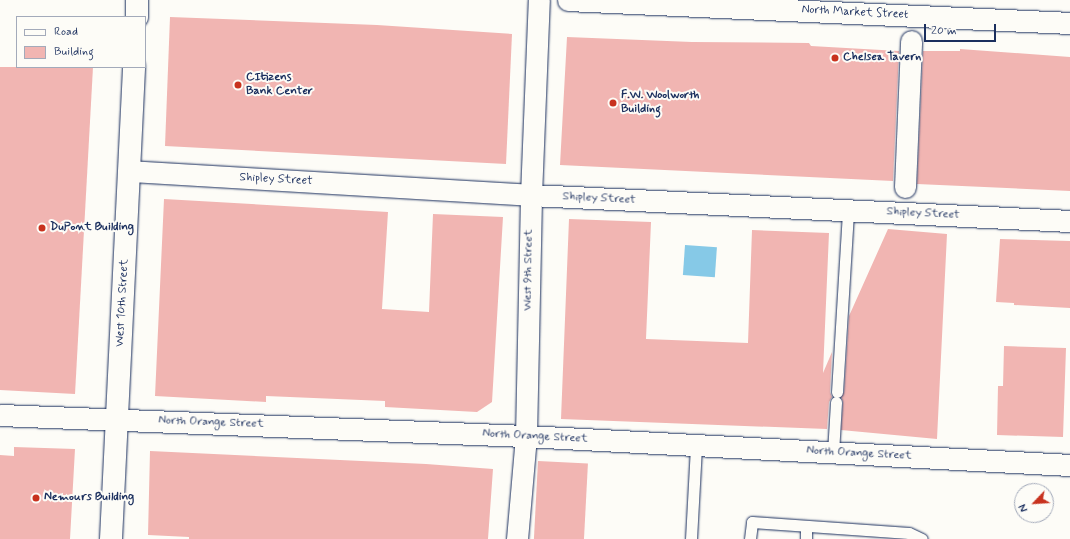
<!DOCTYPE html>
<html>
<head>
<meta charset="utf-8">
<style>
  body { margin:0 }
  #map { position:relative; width:1070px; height:539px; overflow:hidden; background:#fdfcf7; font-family:Mynerve,sans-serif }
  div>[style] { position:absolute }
  .water>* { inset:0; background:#86c9e7; transform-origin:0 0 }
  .building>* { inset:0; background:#f1b5b2; transform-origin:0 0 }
  .roads { filter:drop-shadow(0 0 1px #1b2f5e) drop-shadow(0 0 1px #1b2f5e) }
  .lane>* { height:11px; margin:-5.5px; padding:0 5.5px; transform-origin:5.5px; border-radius:5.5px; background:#fdfcf7 }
  .street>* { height:21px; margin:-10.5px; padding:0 10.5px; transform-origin:10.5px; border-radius:10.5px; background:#fdfcf7 }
  .secondary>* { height:22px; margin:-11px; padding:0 11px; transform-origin:11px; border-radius:11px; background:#fdfcf7 }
  .dots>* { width:11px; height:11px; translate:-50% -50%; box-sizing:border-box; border:2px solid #fdfcf7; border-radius:50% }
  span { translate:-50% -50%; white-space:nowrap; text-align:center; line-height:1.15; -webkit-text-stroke:4px #fdfcf7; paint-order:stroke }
  .street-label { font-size:12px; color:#1b2f5e }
  .poi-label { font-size:12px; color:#1b2f5e; font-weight:700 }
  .left { translate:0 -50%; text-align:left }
  .legend { position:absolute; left:16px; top:16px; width:130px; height:52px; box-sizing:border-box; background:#fdfcf7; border:1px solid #a3aaba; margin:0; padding:5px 7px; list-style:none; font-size:12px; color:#1b2f5e }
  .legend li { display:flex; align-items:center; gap:8px; height:20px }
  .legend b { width:20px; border:1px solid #a3aaba }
  .north { position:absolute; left:1014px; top:483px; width:40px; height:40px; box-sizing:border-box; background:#fdfcf7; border:1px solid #a3aaba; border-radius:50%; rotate:245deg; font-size:11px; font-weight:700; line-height:16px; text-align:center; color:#1b2f5e }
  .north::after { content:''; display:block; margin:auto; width:14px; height:18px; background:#c8321e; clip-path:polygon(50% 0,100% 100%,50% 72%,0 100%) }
  .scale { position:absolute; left:924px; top:24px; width:72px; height:18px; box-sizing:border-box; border:2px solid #1b2f5e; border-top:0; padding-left:5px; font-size:12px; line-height:14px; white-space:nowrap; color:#1b2f5e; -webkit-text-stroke:3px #fdfcf7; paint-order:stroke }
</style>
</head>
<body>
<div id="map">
  <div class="water">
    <div style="left:685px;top:245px;width:32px;height:30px;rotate:4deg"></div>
  </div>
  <div class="building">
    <div style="clip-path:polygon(170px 17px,377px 25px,512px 34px,506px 164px,165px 146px)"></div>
    <div style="clip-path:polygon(567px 37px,692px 42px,809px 43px,811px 46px,899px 51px,893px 181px,560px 165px)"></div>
    <div style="clip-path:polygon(960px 49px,1070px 57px,1070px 191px,917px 184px,923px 51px,960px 51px)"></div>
    <div style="clip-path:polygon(0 67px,93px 67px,75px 394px,0 390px)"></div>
    <div style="clip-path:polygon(164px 199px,388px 212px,382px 309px,429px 312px,433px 214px,503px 217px,492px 402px,477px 412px,385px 407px,385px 401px,266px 396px,266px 402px,155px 396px)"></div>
    <div style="clip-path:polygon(569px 219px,651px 222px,646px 339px,748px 343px,752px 230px,829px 233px,823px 373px,832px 352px,830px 392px,832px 397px,829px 402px,827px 429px,561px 419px)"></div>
    <div style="clip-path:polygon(888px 229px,947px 234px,937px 439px,841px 430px,843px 402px,841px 397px,844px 392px,849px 316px)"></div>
    <div style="clip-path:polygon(1000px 239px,1070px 241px,1070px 308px,1014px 305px,1014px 303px,996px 302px)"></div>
    <div style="clip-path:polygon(1004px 346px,1066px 348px,1063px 437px,997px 435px,998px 386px,1003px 386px)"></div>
    <div style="clip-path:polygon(14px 447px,75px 449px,70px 539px,0 539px,0 455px,14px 456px)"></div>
    <div style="clip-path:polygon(150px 451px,426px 464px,493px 469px,488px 539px,189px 539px,189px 537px,148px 535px)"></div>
    <div style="left:538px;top:461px;width:50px;height:78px;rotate:3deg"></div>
  </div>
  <div class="roads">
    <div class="lane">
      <div style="left:837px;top:392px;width:182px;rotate:-86.5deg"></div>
      <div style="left:833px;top:453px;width:51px;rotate:-86.6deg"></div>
      <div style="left:691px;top:539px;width:92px;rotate:-86.9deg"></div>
      <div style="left:750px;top:539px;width:17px;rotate:-83deg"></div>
      <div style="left:752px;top:522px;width:157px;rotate:4deg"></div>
      <div style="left:909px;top:533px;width:14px;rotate:25deg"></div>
      <div style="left:806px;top:539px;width:13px;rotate:-90deg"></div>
    </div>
    <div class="street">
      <div style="left:568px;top:0;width:503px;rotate:2.62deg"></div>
      <div style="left:129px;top:171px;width:403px;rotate:3.4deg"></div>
      <div style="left:531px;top:195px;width:540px;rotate:2.76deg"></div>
      <div style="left:905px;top:187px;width:146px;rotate:-87.6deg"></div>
      <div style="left:0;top:415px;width:526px;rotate:2.29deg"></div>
      <div style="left:526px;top:436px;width:545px;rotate:3.05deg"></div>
      <div style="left:517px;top:539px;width:103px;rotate:-85deg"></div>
      <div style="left:526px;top:436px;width:241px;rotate:-88.8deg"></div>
      <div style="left:531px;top:195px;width:195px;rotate:-87.7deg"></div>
    </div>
    <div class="secondary">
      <div style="left:137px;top:17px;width:17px;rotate:-90deg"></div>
      <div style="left:111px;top:539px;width:473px;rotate:-87.2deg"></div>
    </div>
  </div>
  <div class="dots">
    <div style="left:835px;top:58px;background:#c8321e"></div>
    <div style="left:238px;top:85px;background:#c8321e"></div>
    <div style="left:613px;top:103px;background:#c8321e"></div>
    <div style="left:42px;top:228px;background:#c8321e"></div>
    <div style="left:36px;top:498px;background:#c8321e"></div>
  </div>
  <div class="street-label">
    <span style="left:855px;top:13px;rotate:3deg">North Market Street</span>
    <span style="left:276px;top:180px;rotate:3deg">Shipley Street</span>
    <span style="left:599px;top:199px;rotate:3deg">Shipley Street</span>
    <span style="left:923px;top:214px;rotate:3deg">Shipley Street</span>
    <span style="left:529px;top:270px;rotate:-89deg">West 9th Street</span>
    <span style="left:123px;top:303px;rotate:-87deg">West 10th Street</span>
    <span style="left:211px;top:423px;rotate:2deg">North Orange Street</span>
    <span style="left:535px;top:437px;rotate:3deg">North Orange Street</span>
    <span style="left:859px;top:454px;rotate:3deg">North Orange Street</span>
  </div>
  <div class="poi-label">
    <span class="left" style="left:843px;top:58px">Chelsea Tavern</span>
    <span class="left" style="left:246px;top:85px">CItizens<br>Bank Center</span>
    <span class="left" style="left:621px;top:103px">F.W. Woolworth<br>Building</span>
    <span class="left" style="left:50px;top:228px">DuPont Building</span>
    <span class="left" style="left:44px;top:498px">Nemours Building</span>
  </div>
  <ul class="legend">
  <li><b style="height:5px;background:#fdfcf7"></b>Road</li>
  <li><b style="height:11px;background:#f1b5b2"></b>Building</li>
  </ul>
  <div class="north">N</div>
  <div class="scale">20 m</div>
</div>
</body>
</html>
